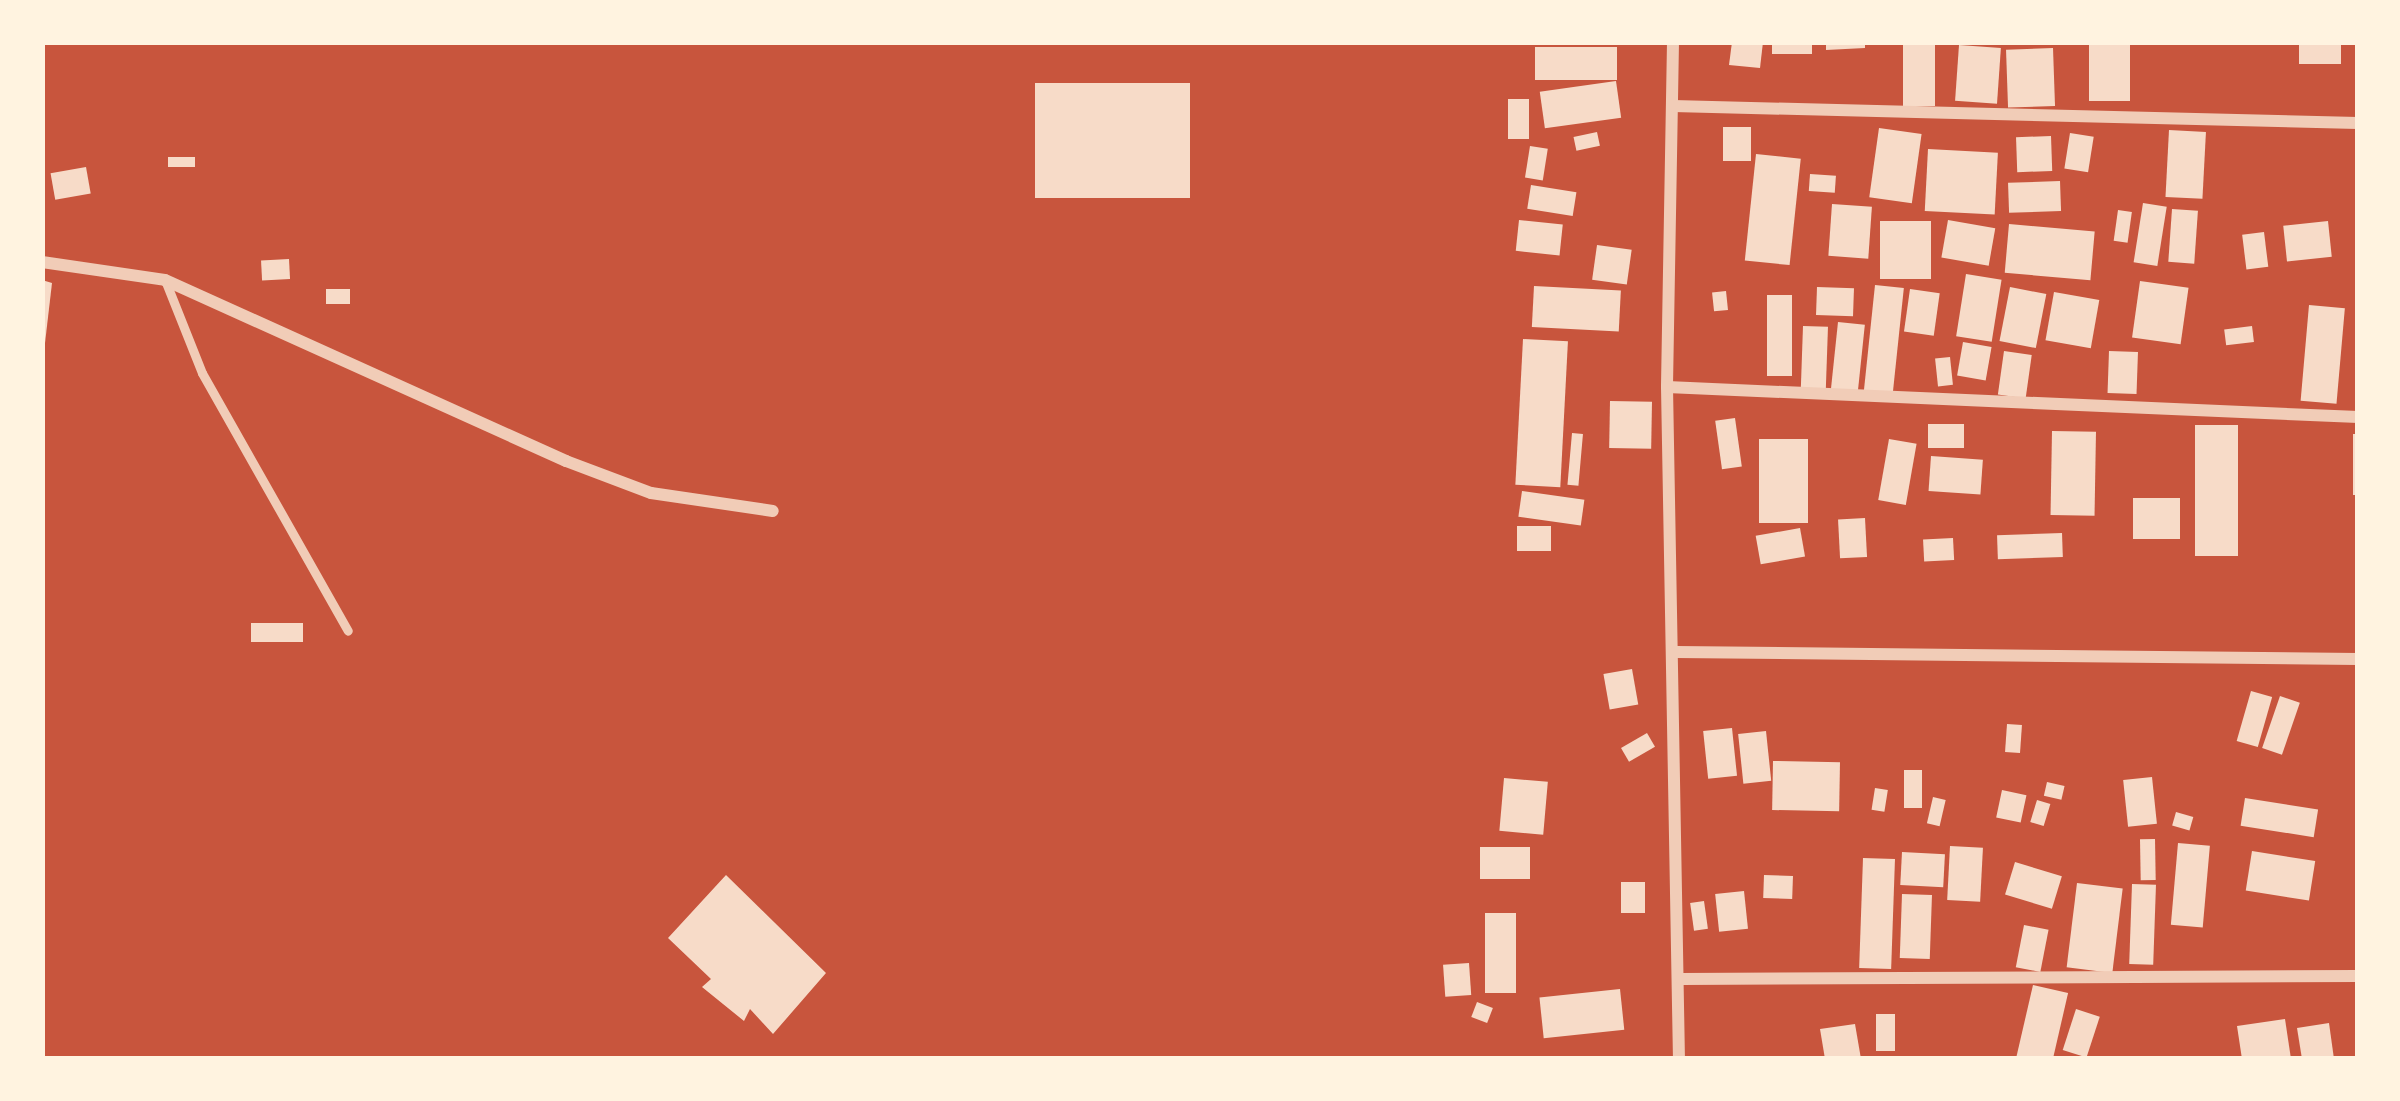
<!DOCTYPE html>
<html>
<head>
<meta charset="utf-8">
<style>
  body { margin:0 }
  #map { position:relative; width:2400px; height:1101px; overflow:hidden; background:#c8553d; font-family:Ubuntu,sans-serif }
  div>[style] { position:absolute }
  .building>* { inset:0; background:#f7dbc8; transform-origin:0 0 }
  .service>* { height:9px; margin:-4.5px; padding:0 4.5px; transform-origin:4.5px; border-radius:4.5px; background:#f1ccb7 }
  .minor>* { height:12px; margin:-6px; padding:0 6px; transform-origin:6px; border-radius:6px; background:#f1ccb7 }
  span { translate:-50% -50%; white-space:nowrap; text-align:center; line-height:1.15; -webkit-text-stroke:10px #fff3e0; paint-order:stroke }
  .frame { position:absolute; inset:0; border:45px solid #fff3e0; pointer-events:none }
</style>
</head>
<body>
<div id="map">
  <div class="building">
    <div style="clip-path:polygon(1732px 42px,1763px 42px,1760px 68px,1729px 65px)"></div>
    <div style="left:1772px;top:42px;width:40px;height:12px"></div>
    <div style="clip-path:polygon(1826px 42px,1865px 42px,1865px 48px,1826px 50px)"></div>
    <div style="left:1903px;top:42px;width:32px;height:64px"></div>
    <div style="left:2089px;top:42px;width:41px;height:59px"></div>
    <div style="left:2299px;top:42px;width:42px;height:22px"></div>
    <div style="left:1959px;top:45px;width:42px;height:56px;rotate:4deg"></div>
    <div style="left:1617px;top:47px;width:33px;height:82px;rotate:90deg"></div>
    <div style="left:2053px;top:48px;width:58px;height:47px;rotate:88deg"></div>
    <div style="left:1616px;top:81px;width:37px;height:77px;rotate:82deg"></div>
    <div style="left:1035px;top:83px;width:155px;height:115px"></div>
    <div style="left:1508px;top:99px;width:21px;height:40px"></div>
    <div style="left:1723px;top:127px;width:28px;height:34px"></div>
    <div style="left:1879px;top:128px;width:43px;height:70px;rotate:8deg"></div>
    <div style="left:2169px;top:130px;width:37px;height:67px;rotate:3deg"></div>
    <div style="left:1597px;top:132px;width:14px;height:24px;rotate:78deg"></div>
    <div style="left:2070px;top:133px;width:24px;height:36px;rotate:9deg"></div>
    <div style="left:2051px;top:136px;width:35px;height:35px;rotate:88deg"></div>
    <div style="left:1530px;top:146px;width:18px;height:32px;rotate:9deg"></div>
    <div style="left:1928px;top:149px;width:70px;height:62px;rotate:3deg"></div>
    <div style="left:1756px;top:154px;width:45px;height:107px;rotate:6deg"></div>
    <div style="left:168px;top:157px;width:27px;height:10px"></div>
    <div style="left:86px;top:167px;width:27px;height:36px;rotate:80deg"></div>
    <div style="left:1810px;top:174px;width:26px;height:17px;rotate:4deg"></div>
    <div style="left:2060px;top:181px;width:30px;height:52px;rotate:88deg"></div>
    <div style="left:1531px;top:185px;width:46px;height:24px;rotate:9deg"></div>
    <div style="left:2143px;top:203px;width:24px;height:60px;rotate:9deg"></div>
    <div style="left:1832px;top:204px;width:40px;height:52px;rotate:4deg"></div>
    <div style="left:2172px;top:209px;width:26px;height:53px;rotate:4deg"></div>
    <div style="left:2118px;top:210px;width:14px;height:31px;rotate:8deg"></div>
    <div style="left:1519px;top:220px;width:44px;height:31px;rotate:6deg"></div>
    <div style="left:1948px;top:220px;width:48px;height:38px;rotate:10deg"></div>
    <div style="left:1880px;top:221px;width:51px;height:58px"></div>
    <div style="left:2328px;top:221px;width:36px;height:45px;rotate:84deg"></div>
    <div style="left:2009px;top:224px;width:86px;height:49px;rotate:5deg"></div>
    <div style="left:2264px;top:232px;width:35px;height:22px;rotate:83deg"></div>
    <div style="left:1597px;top:245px;width:35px;height:35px;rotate:8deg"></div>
    <div style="left:289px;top:259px;width:20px;height:28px;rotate:87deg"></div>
    <div style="left:1966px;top:274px;width:36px;height:63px;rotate:9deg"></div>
    <div style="clip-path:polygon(42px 280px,52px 283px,45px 343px,42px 343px)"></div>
    <div style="left:2140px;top:281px;width:49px;height:57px;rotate:8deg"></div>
    <div style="left:1875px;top:285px;width:29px;height:106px;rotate:6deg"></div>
    <div style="left:1534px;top:286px;width:87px;height:41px;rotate:3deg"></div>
    <div style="left:1817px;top:287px;width:37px;height:28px;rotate:2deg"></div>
    <div style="left:2010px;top:287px;width:37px;height:55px;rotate:11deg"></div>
    <div style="left:326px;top:289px;width:24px;height:15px"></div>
    <div style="left:1910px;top:289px;width:30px;height:43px;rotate:8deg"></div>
    <div style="left:1726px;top:291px;width:19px;height:14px;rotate:84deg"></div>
    <div style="left:2054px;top:292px;width:46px;height:49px;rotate:10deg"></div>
    <div style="left:1767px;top:295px;width:25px;height:81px"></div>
    <div style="left:2309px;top:305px;width:36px;height:96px;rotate:5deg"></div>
    <div style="left:1838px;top:322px;width:27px;height:75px;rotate:6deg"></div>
    <div style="left:1803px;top:326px;width:25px;height:68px;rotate:2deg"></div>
    <div style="left:2252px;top:326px;width:16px;height:28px;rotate:83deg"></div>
    <div style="left:1523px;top:339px;width:45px;height:146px;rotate:3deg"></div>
    <div style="left:1963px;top:342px;width:29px;height:34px;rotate:10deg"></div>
    <div style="left:2004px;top:351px;width:28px;height:44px;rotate:8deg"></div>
    <div style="left:2109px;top:351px;width:29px;height:42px;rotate:2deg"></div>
    <div style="left:1950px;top:357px;width:28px;height:15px;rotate:84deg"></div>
    <div style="left:1610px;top:401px;width:42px;height:47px;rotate:1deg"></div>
    <div style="left:1735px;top:418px;width:49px;height:20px;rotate:82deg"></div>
    <div style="left:1928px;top:424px;width:36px;height:24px"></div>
    <div style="left:2195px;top:425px;width:43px;height:131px"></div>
    <div style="left:2052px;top:431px;width:44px;height:84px;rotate:1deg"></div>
    <div style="left:1572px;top:433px;width:11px;height:52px;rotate:5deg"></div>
    <div style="left:2353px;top:434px;width:5px;height:61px"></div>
    <div style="left:1759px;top:439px;width:49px;height:84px"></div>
    <div style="left:1889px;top:439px;width:28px;height:62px;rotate:10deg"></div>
    <div style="left:1931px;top:456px;width:52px;height:35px;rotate:4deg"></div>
    <div style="left:1522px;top:491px;width:63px;height:26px;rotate:8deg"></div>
    <div style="left:2180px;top:498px;width:41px;height:47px;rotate:90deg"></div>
    <div style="left:1865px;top:518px;width:39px;height:27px;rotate:87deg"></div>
    <div style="left:1517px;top:526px;width:34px;height:25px"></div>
    <div style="left:1800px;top:528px;width:29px;height:45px;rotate:80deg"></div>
    <div style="left:2062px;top:533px;width:24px;height:65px;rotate:88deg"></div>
    <div style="left:1953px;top:538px;width:22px;height:30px;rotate:87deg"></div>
    <div style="left:303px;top:623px;width:19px;height:52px;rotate:90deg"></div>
    <div style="left:1632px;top:669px;width:36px;height:29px;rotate:80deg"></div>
    <div style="left:2251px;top:691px;width:22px;height:52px;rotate:16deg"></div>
    <div style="left:2280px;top:696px;width:21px;height:55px;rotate:19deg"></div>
    <div style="left:2007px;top:724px;width:15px;height:28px;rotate:4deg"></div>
    <div style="left:1732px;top:728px;width:48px;height:29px;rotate:84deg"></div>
    <div style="left:1766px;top:731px;width:50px;height:28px;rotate:84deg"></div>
    <div style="left:1647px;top:733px;width:16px;height:30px;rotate:60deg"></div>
    <div style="left:1773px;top:761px;width:67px;height:49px;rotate:1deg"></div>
    <div style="left:1904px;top:770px;width:18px;height:38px"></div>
    <div style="left:2152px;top:777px;width:47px;height:29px;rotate:84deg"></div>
    <div style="left:1504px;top:778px;width:44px;height:53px;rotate:5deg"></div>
    <div style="left:2047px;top:782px;width:18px;height:14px;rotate:13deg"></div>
    <div style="left:1875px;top:788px;width:13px;height:22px;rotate:9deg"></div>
    <div style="left:2002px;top:790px;width:25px;height:28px;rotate:12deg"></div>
    <div style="left:1933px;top:797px;width:13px;height:27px;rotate:13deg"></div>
    <div style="left:2245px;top:798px;width:74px;height:28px;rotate:9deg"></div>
    <div style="left:2037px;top:800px;width:14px;height:23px;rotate:17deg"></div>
    <div style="left:2176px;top:812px;width:18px;height:14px;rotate:16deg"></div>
    <div style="left:2155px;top:839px;width:41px;height:15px;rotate:89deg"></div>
    <div style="left:2178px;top:843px;width:32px;height:82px;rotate:5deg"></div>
    <div style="left:1950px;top:846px;width:33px;height:54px;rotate:3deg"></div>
    <div style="left:1530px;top:847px;width:32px;height:50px;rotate:90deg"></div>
    <div style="left:2252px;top:851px;width:64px;height:40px;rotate:9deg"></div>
    <div style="left:1902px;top:852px;width:43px;height:33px;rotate:3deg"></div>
    <div style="left:1863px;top:858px;width:32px;height:110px;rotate:2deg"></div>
    <div style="left:2015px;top:862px;width:49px;height:34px;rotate:17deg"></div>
    <div style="clip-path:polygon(726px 875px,826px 973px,773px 1034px,750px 1009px,744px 1021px,702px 987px,711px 979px,668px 938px)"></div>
    <div style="left:1764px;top:875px;width:29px;height:23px;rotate:2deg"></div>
    <div style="left:1621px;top:882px;width:24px;height:31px"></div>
    <div style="left:2077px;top:883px;width:46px;height:85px;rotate:7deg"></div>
    <div style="left:2132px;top:884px;width:24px;height:80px;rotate:2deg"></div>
    <div style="left:1744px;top:891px;width:38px;height:29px;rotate:84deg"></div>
    <div style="left:1902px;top:894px;width:30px;height:64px;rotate:2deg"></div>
    <div style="left:1704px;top:901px;width:28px;height:14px;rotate:82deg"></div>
    <div style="left:1485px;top:913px;width:31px;height:80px"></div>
    <div style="left:2024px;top:925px;width:25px;height:43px;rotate:11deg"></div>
    <div style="left:1469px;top:963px;width:32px;height:26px;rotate:86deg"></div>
    <div style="left:2033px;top:985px;width:36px;height:76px;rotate:13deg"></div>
    <div style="left:1620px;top:989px;width:41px;height:81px;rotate:84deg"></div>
    <div style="left:1477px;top:1002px;width:17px;height:16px;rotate:21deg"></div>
    <div style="left:2076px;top:1009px;width:25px;height:43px;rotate:18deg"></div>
    <div style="left:1876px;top:1014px;width:19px;height:37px"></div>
    <div style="clip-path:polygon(2285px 1019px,2291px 1059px,2242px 1059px,2237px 1026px)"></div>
    <div style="clip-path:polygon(2329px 1023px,2334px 1059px,2302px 1059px,2297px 1028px)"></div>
    <div style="clip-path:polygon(1855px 1024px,1861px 1059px,1825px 1059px,1820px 1029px)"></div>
  </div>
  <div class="service">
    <div style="left:165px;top:280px;width:100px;rotate:68.3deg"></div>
    <div style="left:202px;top:373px;width:296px;rotate:60.5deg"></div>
  </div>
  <div class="minor">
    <div style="left:1673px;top:42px;width:345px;rotate:91deg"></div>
    <div style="left:1667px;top:387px;width:672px;rotate:88.98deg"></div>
    <div style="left:1673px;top:106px;width:685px;rotate:1.42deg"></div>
    <div style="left:42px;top:262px;width:124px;rotate:8.3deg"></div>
    <div style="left:165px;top:280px;width:440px;rotate:24.3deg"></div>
    <div style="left:566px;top:461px;width:91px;rotate:20.6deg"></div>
    <div style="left:651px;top:493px;width:123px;rotate:8.4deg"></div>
    <div style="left:1667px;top:387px;width:692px;rotate:2.49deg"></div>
    <div style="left:1676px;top:652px;width:682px;rotate:0.59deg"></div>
    <div style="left:1681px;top:979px;width:677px;rotate:-0.25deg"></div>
  </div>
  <div class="frame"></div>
</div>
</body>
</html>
